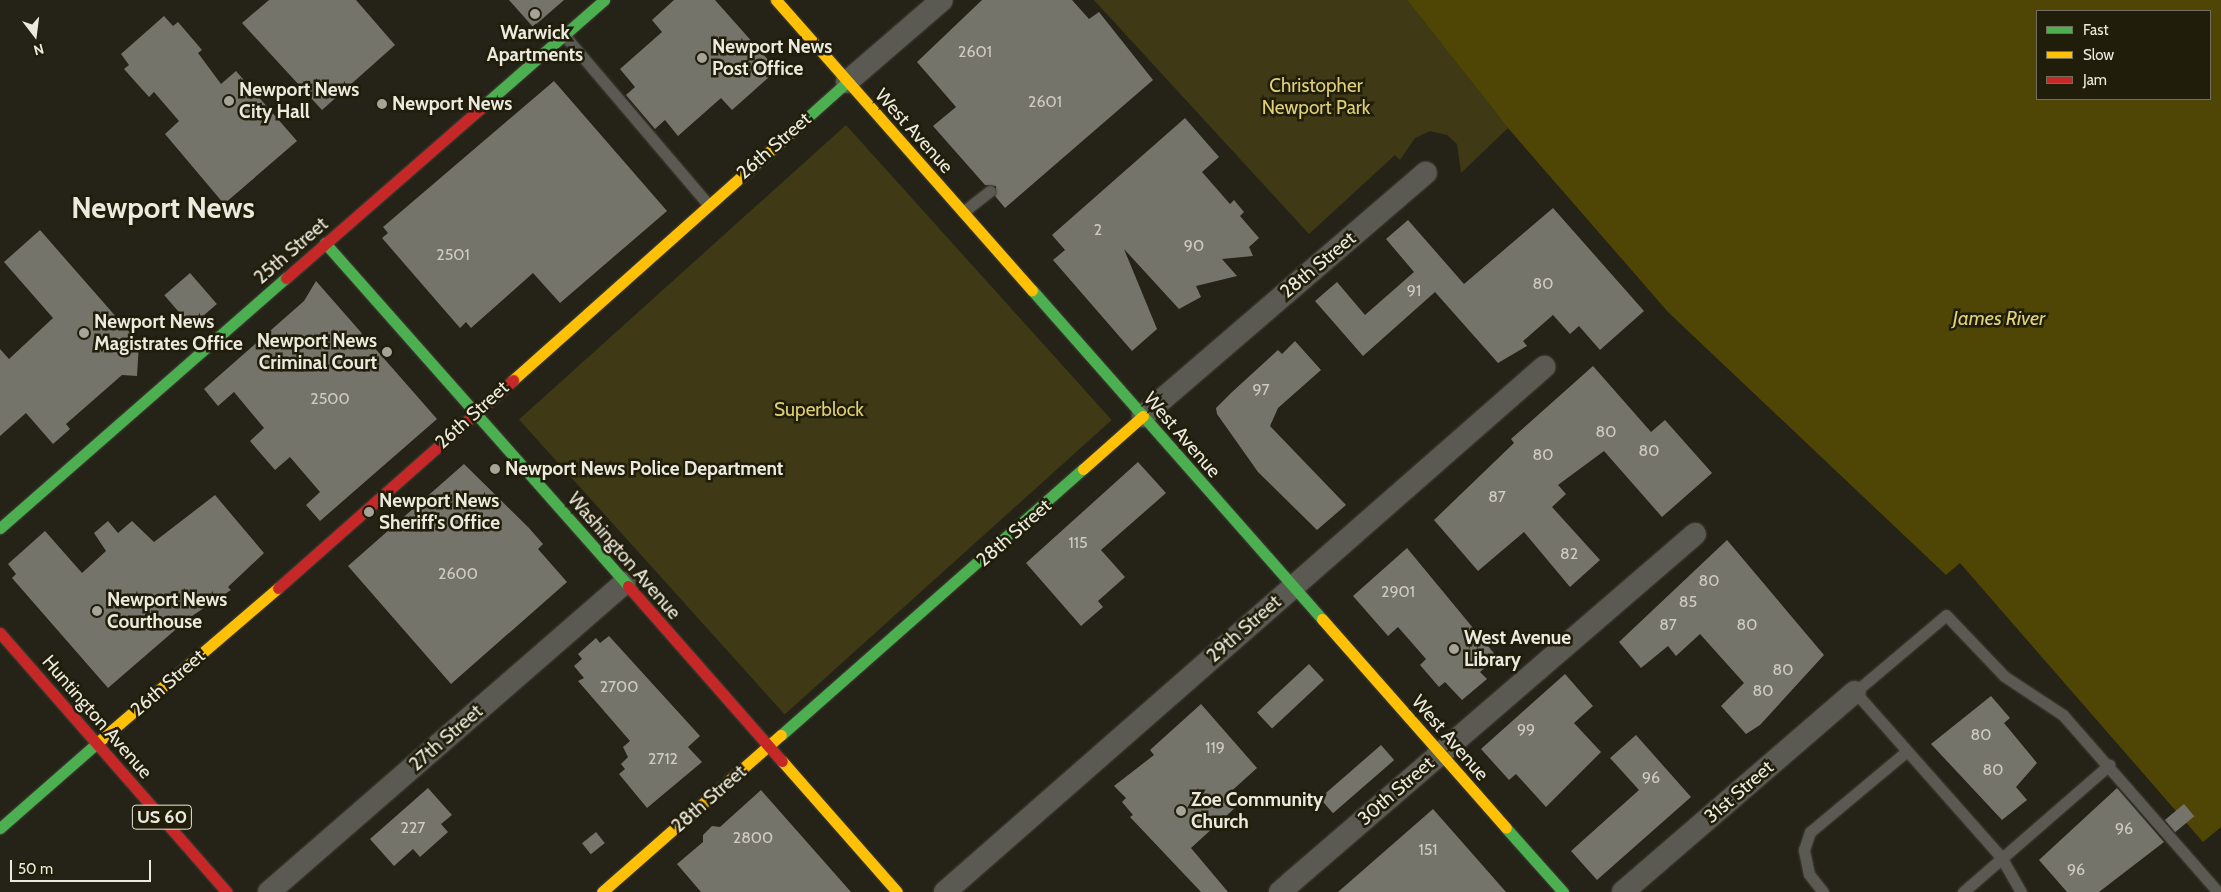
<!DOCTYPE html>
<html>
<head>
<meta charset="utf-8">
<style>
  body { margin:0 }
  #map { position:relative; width:2221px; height:892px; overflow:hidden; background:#252318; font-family:Cabin,sans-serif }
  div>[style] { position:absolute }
  .green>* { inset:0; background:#3f3915; transform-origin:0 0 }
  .water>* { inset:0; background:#4f4606 }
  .building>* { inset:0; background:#75746a; transform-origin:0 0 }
  .roads { filter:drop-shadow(0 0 1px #424038) drop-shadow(0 0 1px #424038) }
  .lane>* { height:11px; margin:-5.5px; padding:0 5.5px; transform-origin:5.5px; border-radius:5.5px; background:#5a5952 }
  .street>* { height:22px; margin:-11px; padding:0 11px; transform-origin:11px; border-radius:11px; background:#5a5952 }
  .fast>* { height:11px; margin:-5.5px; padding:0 5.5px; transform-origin:5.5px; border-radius:5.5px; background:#4caf50 }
  .slow>* { height:11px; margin:-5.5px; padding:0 5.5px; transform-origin:5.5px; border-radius:5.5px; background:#ffc107 }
  .jam>* { height:11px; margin:-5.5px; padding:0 5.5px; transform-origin:5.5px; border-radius:5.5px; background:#c62828 }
  .dots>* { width:14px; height:14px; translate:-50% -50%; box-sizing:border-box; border:2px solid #201d0a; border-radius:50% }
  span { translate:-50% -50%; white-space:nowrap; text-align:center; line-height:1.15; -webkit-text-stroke:5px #201d0a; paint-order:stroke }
  .number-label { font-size:16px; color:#ceccc1 }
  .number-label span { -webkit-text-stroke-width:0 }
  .shield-label span { padding:1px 4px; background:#201d0a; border:1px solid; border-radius:4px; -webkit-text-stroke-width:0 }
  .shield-label { font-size:18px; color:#eceade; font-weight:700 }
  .poi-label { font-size:19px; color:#eceade; font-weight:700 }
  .left { translate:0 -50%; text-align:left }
  .right { translate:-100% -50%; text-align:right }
  .park-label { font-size:19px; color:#dfd077 }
  .street-label { font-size:19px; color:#eceade }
  .water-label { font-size:20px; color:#e0d279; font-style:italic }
  .town-label { font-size:29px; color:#eceade; font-weight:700 }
  .legend { position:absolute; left:2036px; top:10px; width:175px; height:90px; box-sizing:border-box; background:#201d0a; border:1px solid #726f5f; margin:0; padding:6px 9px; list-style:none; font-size:15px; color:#eceade }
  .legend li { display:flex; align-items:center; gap:10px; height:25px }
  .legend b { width:25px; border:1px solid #726f5f }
  .north { position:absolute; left:10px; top:10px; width:50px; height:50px; -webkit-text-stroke:4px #201d0a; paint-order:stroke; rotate:165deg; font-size:14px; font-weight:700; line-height:20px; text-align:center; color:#eceade }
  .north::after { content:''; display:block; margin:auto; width:18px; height:22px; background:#eceade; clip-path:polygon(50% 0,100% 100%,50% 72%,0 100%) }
  .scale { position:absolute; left:10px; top:860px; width:141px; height:22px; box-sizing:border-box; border:2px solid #eceade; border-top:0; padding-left:6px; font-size:15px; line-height:18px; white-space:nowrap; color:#eceade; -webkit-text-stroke:4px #201d0a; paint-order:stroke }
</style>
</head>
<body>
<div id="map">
  <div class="green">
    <div style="clip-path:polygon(1094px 0,1407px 0,1508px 128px,1461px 173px,1457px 144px,1447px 135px,1430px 131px,1415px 138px,1400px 160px,1395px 155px,1309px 234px)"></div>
    <div style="left:846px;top:125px;width:397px;height:440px;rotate:48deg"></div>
  </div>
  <div class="water">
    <div style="clip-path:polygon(evenodd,1407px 0,2221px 0,2221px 827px,2203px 842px,1960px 563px,1946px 575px,1668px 312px,1508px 128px,1407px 0,2037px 11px,2210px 11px,2210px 99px,2037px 99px,2037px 11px)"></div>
  </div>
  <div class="building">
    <div style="clip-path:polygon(269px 0,356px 0,395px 45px,322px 110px,242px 23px)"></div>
    <div style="clip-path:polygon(509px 0,564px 0,533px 27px)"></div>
    <div style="clip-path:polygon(674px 0,715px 0,777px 70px,732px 110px,721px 98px,678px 136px,665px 120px,655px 129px,626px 95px,635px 87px,620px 69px,662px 32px,652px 20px)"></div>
    <div style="clip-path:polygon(982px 0,1072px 0,1089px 19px,1099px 12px,1153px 80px,1005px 208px,995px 196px,996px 186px,985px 185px,933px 126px,956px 107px,917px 62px)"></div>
    <div style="clip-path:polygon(164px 16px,173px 26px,178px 22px,202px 50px,198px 53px,221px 84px,236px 71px,297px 141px,224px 204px,165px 134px,179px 121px,154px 92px,149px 97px,124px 69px,129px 65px,121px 54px)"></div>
    <div style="clip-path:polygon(554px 81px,667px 211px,560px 303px,533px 273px,471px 328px,466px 322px,460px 328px,382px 238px,388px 233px,383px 227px)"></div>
    <div style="clip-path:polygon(1185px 118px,1219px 157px,1202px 172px,1230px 204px,1234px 200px,1244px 212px,1240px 216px,1259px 238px,1249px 247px,1253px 256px,1222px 259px,1237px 276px,1196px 286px,1201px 297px,1179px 309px,1124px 249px,1157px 329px,1132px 351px,1053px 260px,1065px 250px,1052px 235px)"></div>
    <div style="clip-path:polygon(1553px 208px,1644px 311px,1600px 350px,1579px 326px,1570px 334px,1553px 315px,1523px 341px,1527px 346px,1498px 363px,1435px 292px,1363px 356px,1315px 301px,1337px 282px,1365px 315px,1414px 272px,1386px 239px,1408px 220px,1464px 284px)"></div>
    <div style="clip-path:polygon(40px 230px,139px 343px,137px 376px,122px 375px,66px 424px,70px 429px,53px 444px,26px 413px,0 436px,0 349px,9px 359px,53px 318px,4px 262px)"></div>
    <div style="left:190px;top:273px;width:41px;height:34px;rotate:49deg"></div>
    <div style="clip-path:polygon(316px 281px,437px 419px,320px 521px,306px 505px,320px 492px,290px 457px,275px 470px,250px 441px,264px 428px,234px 392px,218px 406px,204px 389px,304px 301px)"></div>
    <div style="clip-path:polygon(1295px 341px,1321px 370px,1278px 408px,1270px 426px,1346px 505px,1317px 530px,1258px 472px,1217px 414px,1216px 408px,1231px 393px,1278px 350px,1282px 354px)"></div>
    <div style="clip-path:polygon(1593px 366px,1651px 432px,1665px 420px,1712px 473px,1662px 517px,1604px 451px,1558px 485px,1566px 494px,1552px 507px,1600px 560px,1570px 587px,1524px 532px,1478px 571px,1434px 520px,1514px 443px,1511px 439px)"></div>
    <div style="clip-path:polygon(1138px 462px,1166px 493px,1101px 550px,1125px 577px,1098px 601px,1103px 607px,1081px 626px,1026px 563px)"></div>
    <div style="clip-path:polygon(464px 464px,529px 528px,543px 544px,538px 549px,567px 582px,451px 684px,348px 566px)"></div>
    <div style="clip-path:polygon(215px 495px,264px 553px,228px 587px,231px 590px,189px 618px,108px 688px,12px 578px,16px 574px,8px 564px,45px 531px,82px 573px,106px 551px,94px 533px,108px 521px,118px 533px,132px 521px,154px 542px)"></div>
    <div style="clip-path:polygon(1727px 540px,1824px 655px,1760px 725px,1746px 734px,1721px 706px,1744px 683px,1700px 634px,1676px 656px,1668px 646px,1641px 668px,1619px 642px)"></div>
    <div style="clip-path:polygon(1407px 548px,1497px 657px,1480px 672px,1487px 679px,1462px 700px,1445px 682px,1439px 687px,1420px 665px,1426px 659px,1398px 627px,1388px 636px,1353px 596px)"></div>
    <div style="clip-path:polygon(609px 636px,700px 736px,688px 747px,702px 762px,647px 808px,619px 774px,625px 769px,621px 764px,628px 757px,623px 747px,630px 741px,578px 681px,584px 678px,574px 666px,582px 659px,578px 654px,596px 638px,600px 643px)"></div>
    <div style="left:1309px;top:664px;width:22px;height:71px;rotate:47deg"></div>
    <div style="clip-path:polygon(1565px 674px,1593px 706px,1574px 723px,1601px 752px,1546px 807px,1516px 774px,1509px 780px,1481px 749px)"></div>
    <div style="clip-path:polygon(1991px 696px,2010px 718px,2004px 723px,2037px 763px,2016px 787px,2027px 800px,2002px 820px,1931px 744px)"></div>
    <div style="clip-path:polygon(1201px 704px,1257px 768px,1226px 796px,1236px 807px,1191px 848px,1228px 892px,1201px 892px,1130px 817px,1133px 815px,1122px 802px,1126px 798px,1114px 786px,1154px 755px,1150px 750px)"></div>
    <div style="clip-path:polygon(1636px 735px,1691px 797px,1597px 880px,1571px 851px,1639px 790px,1610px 758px)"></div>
    <div style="left:1381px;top:745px;width:20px;height:81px;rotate:49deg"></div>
    <div style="clip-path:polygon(428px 788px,452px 815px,441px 824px,448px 832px,420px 857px,413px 849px,394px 866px,370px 839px)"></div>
    <div style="clip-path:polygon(2117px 788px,2164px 842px,2099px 892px,2067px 892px,2039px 860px)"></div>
    <div style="clip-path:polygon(761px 790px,851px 892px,701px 892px,677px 864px,703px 842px,703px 835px,712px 826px,720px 827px)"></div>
    <div style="left:2184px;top:804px;width:16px;height:25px;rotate:50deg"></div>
    <div style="clip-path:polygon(1433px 809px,1506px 892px,1338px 892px)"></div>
    <div style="left:596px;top:832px;width:14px;height:18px;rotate:51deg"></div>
  </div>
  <div class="roads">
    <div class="lane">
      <div style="left:564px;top:35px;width:222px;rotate:49.6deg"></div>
      <div style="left:963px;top:212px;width:34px;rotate:-38deg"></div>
      <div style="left:1823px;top:892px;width:23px;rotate:-128deg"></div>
      <div style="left:1809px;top:874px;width:25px;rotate:-102deg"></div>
      <div style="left:1804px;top:850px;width:19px;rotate:-72deg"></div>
      <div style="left:1810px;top:832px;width:126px;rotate:-39.9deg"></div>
      <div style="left:1963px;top:892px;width:194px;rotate:-41deg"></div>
      <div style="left:2021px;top:892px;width:40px;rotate:-119.7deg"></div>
      <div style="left:2001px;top:857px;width:220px;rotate:-131.5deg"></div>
      <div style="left:1855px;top:692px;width:119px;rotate:-40.2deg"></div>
      <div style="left:1946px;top:615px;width:84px;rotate:46.4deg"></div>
      <div style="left:2004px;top:676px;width:71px;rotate:33.5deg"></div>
      <div style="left:2063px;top:715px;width:235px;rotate:48.8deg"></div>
    </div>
    <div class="street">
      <div style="left:847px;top:82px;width:125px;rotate:-40.8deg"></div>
      <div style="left:1143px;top:416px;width:373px;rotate:-40.7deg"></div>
      <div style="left:269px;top:892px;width:471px;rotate:-41deg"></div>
      <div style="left:945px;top:892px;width:797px;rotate:-41.23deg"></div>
      <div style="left:1280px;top:892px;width:548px;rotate:-40.78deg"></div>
      <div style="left:1623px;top:892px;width:306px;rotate:-40.8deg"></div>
    </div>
    <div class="fast">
      <div style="left:483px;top:106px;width:161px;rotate:-41.2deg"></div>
      <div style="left:800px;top:124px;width:63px;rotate:-41.8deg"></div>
      <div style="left:325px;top:243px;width:458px;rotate:48.5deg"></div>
      <div style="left:1032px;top:290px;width:439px;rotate:48.6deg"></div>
      <div style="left:0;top:528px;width:380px;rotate:-41.2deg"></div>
      <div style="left:781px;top:735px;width:402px;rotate:-41.4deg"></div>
      <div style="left:0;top:828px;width:129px;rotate:-41.2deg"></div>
      <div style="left:1506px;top:828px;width:86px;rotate:48.3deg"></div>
    </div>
    <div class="slow">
      <div style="left:776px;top:0;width:387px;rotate:48.6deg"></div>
      <div style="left:513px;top:380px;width:385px;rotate:-41.7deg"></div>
      <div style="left:1083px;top:469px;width:80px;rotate:-41.5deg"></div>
      <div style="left:1322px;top:619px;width:278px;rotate:48.6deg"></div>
      <div style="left:97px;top:743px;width:238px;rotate:-40.6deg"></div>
      <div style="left:782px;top:761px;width:174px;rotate:48.7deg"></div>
      <div style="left:602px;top:892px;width:238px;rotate:-41.3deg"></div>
    </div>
    <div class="jam">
      <div style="left:286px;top:278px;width:262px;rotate:-41.1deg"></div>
      <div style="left:628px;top:586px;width:233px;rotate:48.7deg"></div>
      <div style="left:278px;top:588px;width:314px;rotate:-41.5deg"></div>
      <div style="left:0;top:633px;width:344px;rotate:48.8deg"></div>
    </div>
  </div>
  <div class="dots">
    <div style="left:535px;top:14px;background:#a6a499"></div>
    <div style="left:702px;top:58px;background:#a6a499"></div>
    <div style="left:229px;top:101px;background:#a6a499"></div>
    <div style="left:382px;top:104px;background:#a6a499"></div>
    <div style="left:84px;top:333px;background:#a6a499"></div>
    <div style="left:387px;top:352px;background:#a6a499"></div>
    <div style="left:495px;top:469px;background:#a6a499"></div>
    <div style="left:369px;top:512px;background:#a6a499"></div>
    <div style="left:97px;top:611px;background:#a6a499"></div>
    <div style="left:1454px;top:649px;background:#a6a499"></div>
    <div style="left:1181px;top:811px;background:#a6a499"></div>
  </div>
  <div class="number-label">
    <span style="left:975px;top:52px">2601</span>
    <span style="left:1045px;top:102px">2601</span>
    <span style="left:1098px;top:230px">2</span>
    <span style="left:1194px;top:246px">90</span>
    <span style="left:453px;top:255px">2501</span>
    <span style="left:1543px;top:284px">80</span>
    <span style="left:1414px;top:291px">91</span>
    <span style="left:1261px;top:390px">97</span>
    <span style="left:330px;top:399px">2500</span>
    <span style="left:1606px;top:432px">80</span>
    <span style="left:1649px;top:451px">80</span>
    <span style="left:1543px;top:455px">80</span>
    <span style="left:1497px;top:497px">87</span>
    <span style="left:1078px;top:543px">115</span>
    <span style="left:1569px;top:554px">82</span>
    <span style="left:458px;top:574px">2600</span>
    <span style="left:1709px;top:581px">80</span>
    <span style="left:1398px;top:592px">2901</span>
    <span style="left:1688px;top:602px">85</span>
    <span style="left:1668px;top:625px">87</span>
    <span style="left:1747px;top:625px">80</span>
    <span style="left:1783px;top:670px">80</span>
    <span style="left:619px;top:687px">2700</span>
    <span style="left:1763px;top:691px">80</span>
    <span style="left:1526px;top:730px">99</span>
    <span style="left:1981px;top:735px">80</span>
    <span style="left:1215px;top:748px">119</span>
    <span style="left:663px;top:759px">2712</span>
    <span style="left:1993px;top:770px">80</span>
    <span style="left:1651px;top:778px">96</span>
    <span style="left:413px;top:828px">227</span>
    <span style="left:2124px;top:829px">96</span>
    <span style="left:753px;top:838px">2800</span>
    <span style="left:1428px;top:850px">151</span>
    <span style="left:2076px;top:870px">96</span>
  </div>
  <div class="shield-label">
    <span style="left:162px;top:817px">US 60</span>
  </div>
  <div class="poi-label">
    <span style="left:535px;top:44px">Warwick<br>Apartments</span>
    <span class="left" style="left:712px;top:58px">Newport News<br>Post Office</span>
    <span class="left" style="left:239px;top:101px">Newport News<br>City Hall</span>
    <span class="left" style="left:392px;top:104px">Newport News</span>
    <span class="left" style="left:94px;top:333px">Newport News<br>Magistrates Office</span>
    <span class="right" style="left:377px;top:352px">Newport News<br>Criminal Court</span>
    <span class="left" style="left:505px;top:469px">Newport News Police Department</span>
    <span class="left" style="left:379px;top:512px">Newport News<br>Sheriff's Office</span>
    <span class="left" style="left:107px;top:611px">Newport News<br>Courthouse</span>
    <span class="left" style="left:1464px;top:649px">West Avenue<br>Library</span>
    <span class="left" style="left:1191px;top:811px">Zoe Community<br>Church</span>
  </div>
  <div class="park-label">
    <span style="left:1316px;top:97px">Christopher<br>Newport Park</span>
    <span style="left:819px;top:410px">Superblock</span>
  </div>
  <div class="street-label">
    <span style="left:914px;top:131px;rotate:48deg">West Avenue</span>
    <span style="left:774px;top:146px;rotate:-41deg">26th Street</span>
    <span style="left:291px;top:251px;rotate:-41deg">25th Street</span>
    <span style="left:1318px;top:265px;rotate:-40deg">28th Street</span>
    <span style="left:472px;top:415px;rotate:-42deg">26th Street</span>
    <span style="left:1182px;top:435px;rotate:49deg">West Avenue</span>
    <span style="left:1014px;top:533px;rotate:-41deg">28th Street</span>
    <span style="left:624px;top:556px;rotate:49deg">Washington Avenue</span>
    <span style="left:1244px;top:629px;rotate:-41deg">29th Street</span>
    <span style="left:168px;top:683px;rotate:-41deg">26th Street</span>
    <span style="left:97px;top:717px;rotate:49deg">Huntington Avenue</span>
    <span style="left:446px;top:738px;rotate:-41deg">27th Street</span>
    <span style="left:1450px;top:738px;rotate:49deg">West Avenue</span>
    <span style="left:1396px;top:791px;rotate:-41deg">30th Street</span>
    <span style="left:1739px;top:792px;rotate:-41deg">31st Street</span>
    <span style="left:709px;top:799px;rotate:-41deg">28th Street</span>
  </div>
  <div class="water-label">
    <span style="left:1999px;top:318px">James River</span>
  </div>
  <div class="town-label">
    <span style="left:163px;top:208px">Newport News</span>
  </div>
  <ul class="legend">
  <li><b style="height:6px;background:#4caf50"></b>Fast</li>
  <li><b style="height:6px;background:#ffc107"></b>Slow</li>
  <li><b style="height:6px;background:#c62828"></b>Jam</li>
  </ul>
  <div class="north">N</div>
  <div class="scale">50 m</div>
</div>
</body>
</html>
